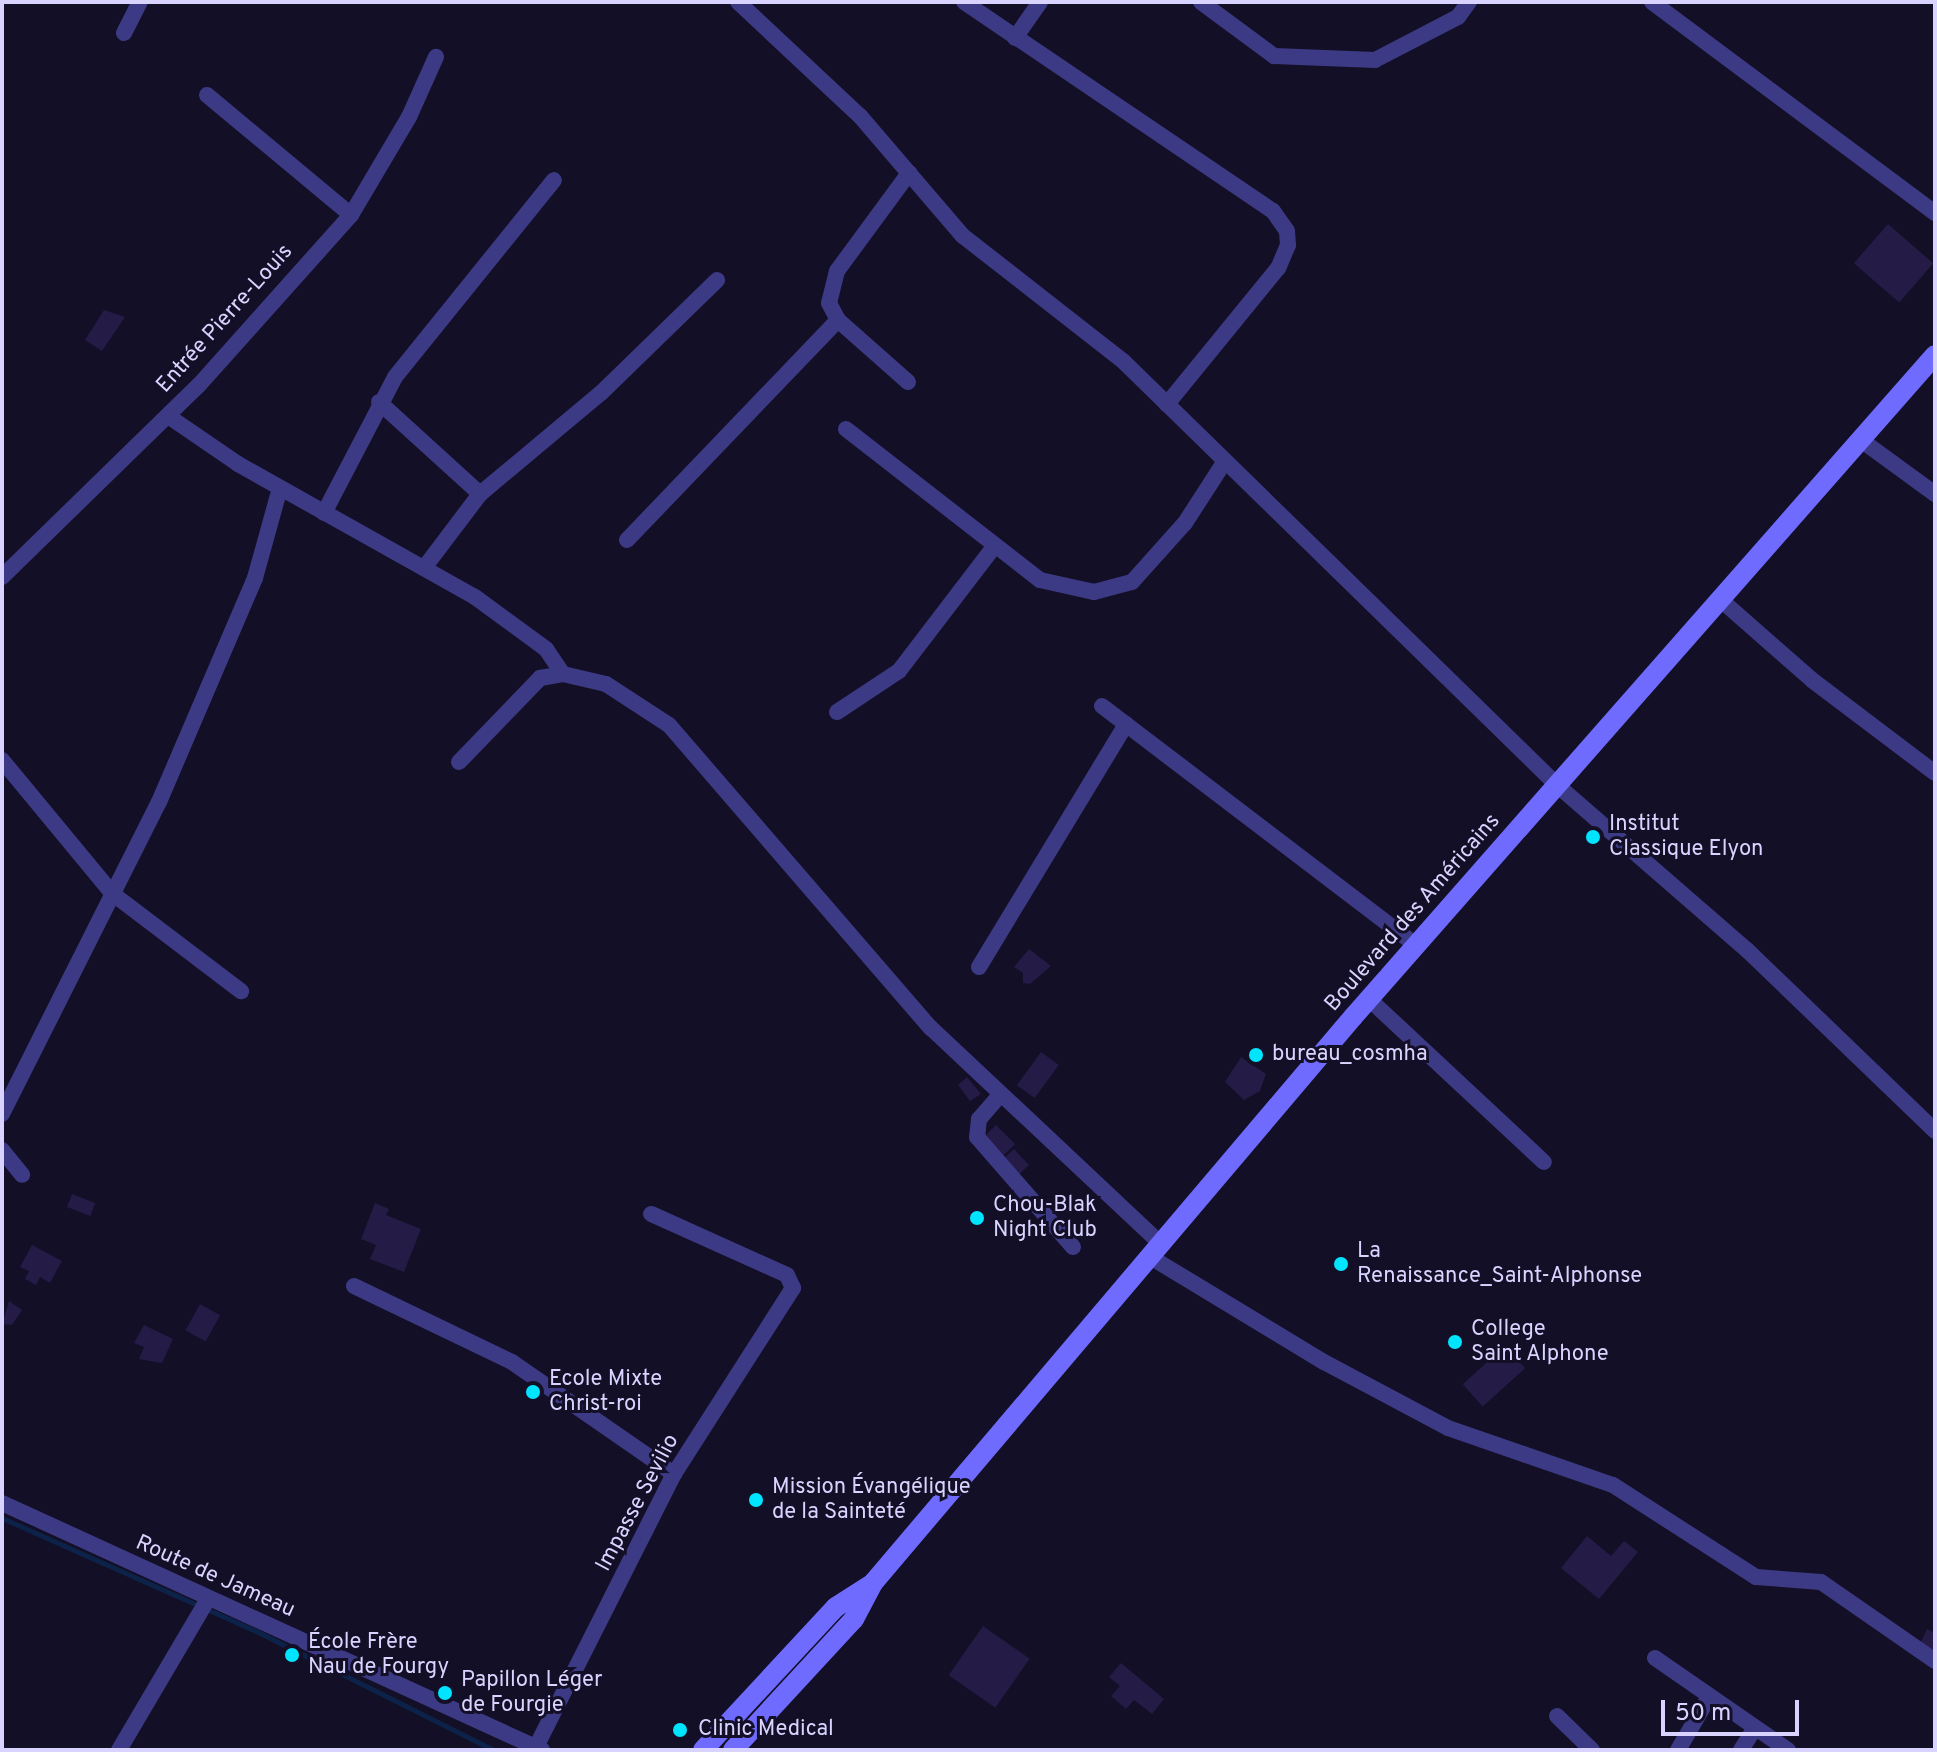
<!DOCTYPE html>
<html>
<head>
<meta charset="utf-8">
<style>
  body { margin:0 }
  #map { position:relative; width:1937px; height:1752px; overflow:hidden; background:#130f26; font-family:Overpass,sans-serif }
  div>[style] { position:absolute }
  .stream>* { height:5px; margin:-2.5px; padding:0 2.5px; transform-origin:2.5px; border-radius:2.5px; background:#0c2248 }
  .building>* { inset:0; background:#241b47; transform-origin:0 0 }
  .minor>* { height:16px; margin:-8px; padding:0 8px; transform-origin:8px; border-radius:8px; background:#3d3a85 }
  .secondary>* { height:20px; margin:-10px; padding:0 10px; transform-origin:10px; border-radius:10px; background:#6f6bff }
  .dots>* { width:22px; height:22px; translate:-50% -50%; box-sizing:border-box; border:4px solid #130f26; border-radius:50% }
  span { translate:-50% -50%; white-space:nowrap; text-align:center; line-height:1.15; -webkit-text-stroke:6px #130f26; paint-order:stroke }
  .street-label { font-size:22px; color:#d9d4ff }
  .poi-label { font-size:22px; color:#d9d4ff }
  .left { translate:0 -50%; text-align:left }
  .frame { position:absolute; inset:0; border:4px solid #d9d4ff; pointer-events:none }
  .scale { position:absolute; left:1661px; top:1700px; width:138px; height:36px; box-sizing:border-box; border:4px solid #d9d4ff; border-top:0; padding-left:10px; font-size:24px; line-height:28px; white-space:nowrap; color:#d9d4ff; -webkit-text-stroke:6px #130f26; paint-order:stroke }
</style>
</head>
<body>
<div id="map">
  <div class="stream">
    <div style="left:2px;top:1518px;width:276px;rotate:24deg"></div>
    <div style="left:254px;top:1630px;width:268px;rotate:26.6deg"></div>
  </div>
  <div class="building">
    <div style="left:1888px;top:224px;width:60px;height:52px;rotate:41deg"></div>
    <div style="clip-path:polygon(104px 310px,125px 317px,102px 351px,85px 340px)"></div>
    <div style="clip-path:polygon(1029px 949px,1051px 966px,1030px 984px,1023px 983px,1023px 973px,1014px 967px)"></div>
    <div style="left:1041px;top:1052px;width:22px;height:41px;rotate:36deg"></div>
    <div style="clip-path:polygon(1241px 1057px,1266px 1074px,1260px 1091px,1244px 1100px,1225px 1082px)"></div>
    <div style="clip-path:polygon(967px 1077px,981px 1094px,970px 1101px,958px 1085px)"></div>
    <div style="left:996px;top:1125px;width:27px;height:16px;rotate:45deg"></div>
    <div style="left:1014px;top:1149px;width:22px;height:13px;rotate:47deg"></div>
    <div style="left:72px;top:1194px;width:25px;height:14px;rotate:21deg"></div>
    <div style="clip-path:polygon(375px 1203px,389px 1209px,386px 1215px,421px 1229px,404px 1272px,370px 1259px,376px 1245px,361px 1239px)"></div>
    <div style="clip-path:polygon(32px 1245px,62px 1261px,50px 1283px,40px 1277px,36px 1285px,25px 1279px,29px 1271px,20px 1267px)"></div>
    <div style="clip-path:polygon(9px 1301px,22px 1310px,12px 1325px,2px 1324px)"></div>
    <div style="left:200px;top:1304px;width:23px;height:30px;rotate:29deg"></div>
    <div style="clip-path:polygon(144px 1325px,173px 1339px,162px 1363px,139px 1359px,144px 1347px,134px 1343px)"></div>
    <div style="left:1505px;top:1346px;width:30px;height:57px;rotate:48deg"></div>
    <div style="clip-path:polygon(1587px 1536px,1611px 1556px,1624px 1541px,1638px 1552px,1599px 1599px,1561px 1568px)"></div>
    <div style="left:983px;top:1626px;width:57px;height:60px;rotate:35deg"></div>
    <div style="clip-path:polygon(1927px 1629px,1935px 1633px,1935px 1650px,1920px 1644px)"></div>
    <div style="clip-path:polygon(1121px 1663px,1164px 1699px,1152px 1714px,1134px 1700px,1126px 1709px,1111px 1696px,1120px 1686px,1109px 1677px)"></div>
  </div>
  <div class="minor">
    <div style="left:738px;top:2px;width:167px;rotate:43.1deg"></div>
    <div style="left:860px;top:116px;width:158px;rotate:49.4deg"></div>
    <div style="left:963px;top:236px;width:203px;rotate:38deg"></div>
    <div style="left:1123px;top:361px;width:607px;rotate:44.33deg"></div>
    <div style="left:1557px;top:785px;width:252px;rotate:41deg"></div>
    <div style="left:1747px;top:950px;width:261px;rotate:43.9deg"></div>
    <div style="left:964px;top:2px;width:373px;rotate:34.1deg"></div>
    <div style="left:1273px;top:211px;width:24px;rotate:55deg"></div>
    <div style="left:1287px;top:231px;width:14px;rotate:86deg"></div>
    <div style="left:1288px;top:245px;width:25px;rotate:113deg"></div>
    <div style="left:1278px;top:268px;width:176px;rotate:129.2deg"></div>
    <div style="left:1201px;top:2px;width:91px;rotate:36.5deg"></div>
    <div style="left:1274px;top:56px;width:101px;rotate:2.3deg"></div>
    <div style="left:1375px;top:60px;width:93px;rotate:-27.4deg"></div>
    <div style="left:1458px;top:17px;width:19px;rotate:-54deg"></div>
    <div style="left:1652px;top:2px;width:353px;rotate:36.7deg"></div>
    <div style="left:124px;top:33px;width:35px;rotate:-63deg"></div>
    <div style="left:1015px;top:38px;width:44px;rotate:-55.2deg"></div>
    <div style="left:207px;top:95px;width:187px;rotate:39.8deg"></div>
    <div style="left:908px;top:382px;width:94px;rotate:-138.5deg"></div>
    <div style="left:838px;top:320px;width:19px;rotate:-118deg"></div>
    <div style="left:829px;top:303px;width:33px;rotate:-76deg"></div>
    <div style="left:837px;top:271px;width:122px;rotate:-53.7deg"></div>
    <div style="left:379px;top:402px;width:137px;rotate:42.3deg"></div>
    <div style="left:168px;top:416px;width:85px;rotate:34.4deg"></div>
    <div style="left:238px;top:464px;width:272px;rotate:29.3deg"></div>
    <div style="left:475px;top:597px;width:88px;rotate:36.2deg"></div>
    <div style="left:546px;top:649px;width:30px;rotate:56deg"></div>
    <div style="left:846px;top:429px;width:246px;rotate:37.9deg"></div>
    <div style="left:1040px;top:580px;width:55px;rotate:12.5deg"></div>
    <div style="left:1094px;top:592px;width:39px;rotate:-15deg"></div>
    <div style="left:1132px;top:582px;width:79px;rotate:-48.1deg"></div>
    <div style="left:1185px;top:523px;width:74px;rotate:-57.2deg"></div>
    <div style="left:1861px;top:440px;width:92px;rotate:36.1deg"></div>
    <div style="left:324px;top:513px;width:153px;rotate:-62.4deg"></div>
    <div style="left:395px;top:377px;width:253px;rotate:-51.1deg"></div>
    <div style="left:627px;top:540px;width:305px;rotate:-46.2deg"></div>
    <div style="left:424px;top:568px;width:93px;rotate:-52.9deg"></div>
    <div style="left:480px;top:494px;width:158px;rotate:-39.9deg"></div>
    <div style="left:601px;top:393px;width:162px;rotate:-44.2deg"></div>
    <div style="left:2px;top:577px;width:275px;rotate:-44.3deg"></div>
    <div style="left:199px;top:385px;width:228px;rotate:-48.2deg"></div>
    <div style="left:351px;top:215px;width:114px;rotate:-59.4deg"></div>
    <div style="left:409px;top:117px;width:66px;rotate:-65.8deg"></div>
    <div style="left:1721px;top:600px;width:121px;rotate:41.3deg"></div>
    <div style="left:1812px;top:680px;width:154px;rotate:37.1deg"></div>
    <div style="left:1102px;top:706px;width:395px;rotate:37.3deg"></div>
    <div style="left:837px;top:712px;width:74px;rotate:-33.5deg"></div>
    <div style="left:899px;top:671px;width:155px;rotate:-52.6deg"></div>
    <div style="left:2px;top:760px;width:174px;rotate:50.4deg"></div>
    <div style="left:113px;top:894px;width:161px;rotate:37.2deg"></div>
    <div style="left:459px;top:762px;width:117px;rotate:-46deg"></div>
    <div style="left:540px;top:678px;width:23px;rotate:-10deg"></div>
    <div style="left:563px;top:674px;width:44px;rotate:13.1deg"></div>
    <div style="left:606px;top:684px;width:75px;rotate:33.1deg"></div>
    <div style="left:669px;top:725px;width:401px;rotate:49.2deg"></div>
    <div style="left:931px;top:1028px;width:317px;rotate:43.2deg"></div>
    <div style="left:979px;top:967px;width:284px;rotate:-58.8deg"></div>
    <div style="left:1369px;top:999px;width:239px;rotate:43deg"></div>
    <div style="left:1000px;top:1095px;width:32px;rotate:131deg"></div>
    <div style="left:979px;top:1119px;width:18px;rotate:96deg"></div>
    <div style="left:977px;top:1137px;width:146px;rotate:48.9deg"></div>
    <div style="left:2px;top:1114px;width:349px;rotate:-63.3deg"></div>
    <div style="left:159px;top:802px;width:244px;rotate:-66.8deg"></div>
    <div style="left:255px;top:578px;width:93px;rotate:-74.5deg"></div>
    <div style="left:2px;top:1150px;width:32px;rotate:51deg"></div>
    <div style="left:1152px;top:1258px;width:201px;rotate:31.2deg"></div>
    <div style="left:1324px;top:1362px;width:140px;rotate:28deg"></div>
    <div style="left:1448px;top:1428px;width:175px;rotate:19.1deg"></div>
    <div style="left:1613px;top:1485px;width:170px;rotate:32.8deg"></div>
    <div style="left:1756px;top:1577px;width:65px;rotate:4.4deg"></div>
    <div style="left:1821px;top:1582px;width:139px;rotate:34.7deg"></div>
    <div style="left:354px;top:1286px;width:175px;rotate:25.7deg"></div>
    <div style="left:512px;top:1362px;width:197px;rotate:34.7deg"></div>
    <div style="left:2px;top:1503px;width:594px;rotate:24.58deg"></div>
    <div style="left:1655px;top:1658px;width:162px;rotate:34.7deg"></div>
    <div style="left:1557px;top:1716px;width:49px;rotate:44.2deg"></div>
    <div style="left:536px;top:1747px;width:306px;rotate:-63.2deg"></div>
    <div style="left:674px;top:1474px;width:221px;rotate:-57.4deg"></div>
    <div style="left:793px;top:1288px;width:14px;rotate:-115deg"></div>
    <div style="left:787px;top:1275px;width:149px;rotate:-155.8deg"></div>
    <div style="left:119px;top:1750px;width:175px;rotate:-59.5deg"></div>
    <div style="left:1678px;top:1750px;width:61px;rotate:-59.7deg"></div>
    <div style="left:1741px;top:1750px;width:26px;rotate:-58deg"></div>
  </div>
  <div class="secondary">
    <div style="left:703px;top:1750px;width:195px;rotate:-47.1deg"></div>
    <div style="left:836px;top:1607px;width:40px;rotate:-32.9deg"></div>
    <div style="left:733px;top:1750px;width:178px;rotate:-47.3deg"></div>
    <div style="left:854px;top:1619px;width:41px;rotate:-62.2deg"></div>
    <div style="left:873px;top:1583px;width:742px;rotate:-49.7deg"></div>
    <div style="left:1353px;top:1017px;width:881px;rotate:-48.68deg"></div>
  </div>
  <div class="dots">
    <div style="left:1593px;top:837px;background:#00e5ff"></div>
    <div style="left:1256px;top:1055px;background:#00e5ff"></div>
    <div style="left:977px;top:1218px;background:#00e5ff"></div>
    <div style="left:1341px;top:1264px;background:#00e5ff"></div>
    <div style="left:1455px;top:1342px;background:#00e5ff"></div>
    <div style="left:533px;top:1392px;background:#00e5ff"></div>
    <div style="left:756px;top:1500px;background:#00e5ff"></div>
    <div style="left:292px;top:1655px;background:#00e5ff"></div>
    <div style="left:445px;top:1693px;background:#00e5ff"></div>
    <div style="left:680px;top:1730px;background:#00e5ff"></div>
  </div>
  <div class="street-label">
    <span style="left:225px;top:319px;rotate:-48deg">Entrée Pierre-Louis</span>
    <span style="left:1413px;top:913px;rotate:-49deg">Boulevard des Américains</span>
    <span style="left:638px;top:1503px;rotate:-62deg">Impasse Sevilio</span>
    <span style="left:215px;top:1577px;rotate:24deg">Route de Jameau</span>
  </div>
  <div class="poi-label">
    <span class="left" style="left:1609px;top:837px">Institut<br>Classique Elyon</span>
    <span class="left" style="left:1272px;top:1055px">bureau_cosmha</span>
    <span class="left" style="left:993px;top:1218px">Chou-Blak<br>Night Club</span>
    <span class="left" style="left:1357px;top:1264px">La<br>Renaissance_Saint-Alphonse</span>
    <span class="left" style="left:1471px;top:1342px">College<br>Saint Alphone</span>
    <span class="left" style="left:549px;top:1392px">Ecole Mixte<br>Christ-roi</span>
    <span class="left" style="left:772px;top:1500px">Mission Évangélique<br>de la Sainteté</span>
    <span class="left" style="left:308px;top:1655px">École Frère<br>Nau de Fourgy</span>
    <span class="left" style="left:461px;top:1693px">Papillon Léger<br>de Fourgie</span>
    <span class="left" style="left:698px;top:1730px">Clinic Medical</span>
  </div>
  <div class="frame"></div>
  <div class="scale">50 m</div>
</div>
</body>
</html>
